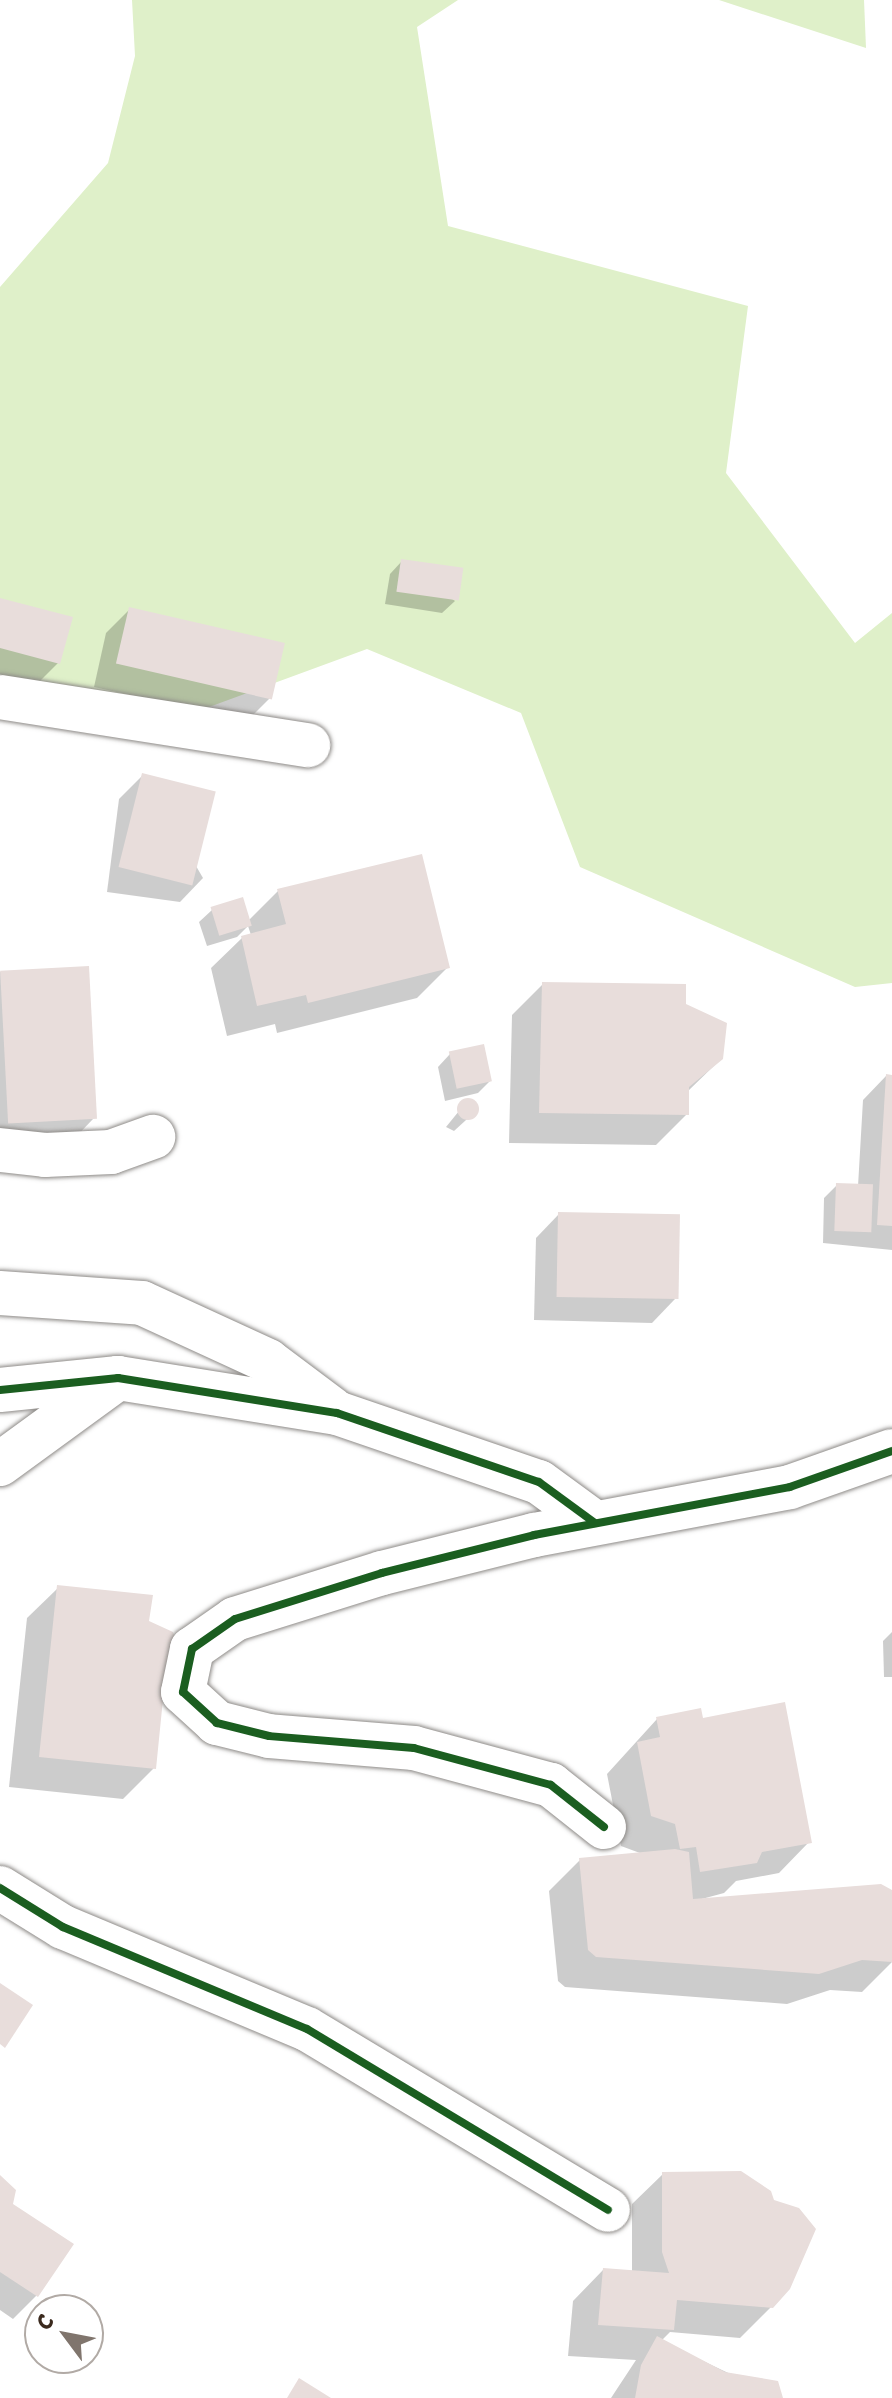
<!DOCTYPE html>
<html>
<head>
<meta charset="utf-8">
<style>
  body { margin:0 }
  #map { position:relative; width:892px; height:2398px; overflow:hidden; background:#fff; font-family:"Shantell Sans",sans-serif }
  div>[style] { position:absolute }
  .green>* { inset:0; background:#dff0c9 }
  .shadow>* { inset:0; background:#0003 }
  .building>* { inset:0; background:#e8dddb; transform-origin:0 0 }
  .round { border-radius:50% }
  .roads { filter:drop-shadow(0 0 2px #8e8b88) drop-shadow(0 0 2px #8e8b88) }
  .minor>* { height:44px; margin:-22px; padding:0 22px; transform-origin:22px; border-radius:22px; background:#fff }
  .cycleway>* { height:8px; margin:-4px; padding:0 4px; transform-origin:4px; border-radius:4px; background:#1b5e20 }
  span { translate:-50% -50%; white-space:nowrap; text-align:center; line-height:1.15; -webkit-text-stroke:8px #fff; paint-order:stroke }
  .north { position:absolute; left:24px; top:2294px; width:80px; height:80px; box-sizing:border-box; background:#fff; border:2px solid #b1aaa5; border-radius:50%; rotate:302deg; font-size:22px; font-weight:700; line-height:32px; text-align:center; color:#3b2a1e }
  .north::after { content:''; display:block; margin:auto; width:28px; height:36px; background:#80756d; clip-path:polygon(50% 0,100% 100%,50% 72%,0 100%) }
</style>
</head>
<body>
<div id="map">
  <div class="green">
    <div style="clip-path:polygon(132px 0,458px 0,417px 27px,448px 226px,748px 306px,726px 473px,855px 643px,892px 613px,892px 983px,855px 987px,580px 867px,521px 713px,367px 649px,160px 725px,0 684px,0 287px,108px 163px,135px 56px)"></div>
    <div style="clip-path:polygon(719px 0,864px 0,866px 48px)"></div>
  </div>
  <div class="shadow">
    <div style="clip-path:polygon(402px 561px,455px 601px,442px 613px,385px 604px,390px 574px)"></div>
    <div style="clip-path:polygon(0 600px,58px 663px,35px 686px,0 677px)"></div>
    <div style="clip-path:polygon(130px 609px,270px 698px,247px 721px,94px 687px,106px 633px)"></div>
    <div style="clip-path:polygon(143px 775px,203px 878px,180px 902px,107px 892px,119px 799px)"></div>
    <div style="clip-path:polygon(278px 891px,448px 967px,417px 998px,277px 1033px,275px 1024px,227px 1036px,211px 968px,242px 938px,251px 935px,248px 926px,237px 937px,207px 946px,199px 922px,212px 910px,248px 921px)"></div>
    <div style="clip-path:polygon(87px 968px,94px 1118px,71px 1142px,0 1145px,0 972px)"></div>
    <div style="clip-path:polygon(543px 984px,684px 1005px,722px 1058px,687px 1092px,687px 1114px,656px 1145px,509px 1143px,512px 1015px)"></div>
    <div style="clip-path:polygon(450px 1054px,490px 1081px,478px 1093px,445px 1101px,438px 1067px)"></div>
    <div style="clip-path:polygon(886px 1076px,892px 1077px,892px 1250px,823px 1243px,824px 1198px,837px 1185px,858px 1186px,863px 1100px)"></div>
    <div style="clip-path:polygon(468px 1100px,477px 1110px,454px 1131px,446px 1127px)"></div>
    <div style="clip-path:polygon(559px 1214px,675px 1299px,652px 1323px,534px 1320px,536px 1238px)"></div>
    <div style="clip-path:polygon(58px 1588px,147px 1622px,161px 1701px,154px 1768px,123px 1799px,9px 1787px,27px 1618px)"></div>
    <div style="clip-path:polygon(892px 1632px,892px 1677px,884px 1677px,883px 1641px)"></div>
    <div style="clip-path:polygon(657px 1719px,701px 1721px,809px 1842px,779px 1873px,736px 1881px,724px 1893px,698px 1900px,892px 1892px,892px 1962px,862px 1992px,830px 1990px,787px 2004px,565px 1987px,558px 1981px,549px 1891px,580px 1860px,648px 1856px,621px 1846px,607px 1774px)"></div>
    <div style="clip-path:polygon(663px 2174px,772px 2306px,740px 2338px,670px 2332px,661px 2341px,781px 2398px,611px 2398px,636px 2360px,568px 2356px,573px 2301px,603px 2270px,632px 2273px,632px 2204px)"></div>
    <div style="clip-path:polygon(0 2178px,14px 2190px,11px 2205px,71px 2245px,36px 2296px,13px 2319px,0 2310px)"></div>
  </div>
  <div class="building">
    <div style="left:401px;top:559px;width:63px;height:33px;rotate:8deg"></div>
    <div style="clip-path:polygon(0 598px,73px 617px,60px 664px,0 648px)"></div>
    <div style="left:129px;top:607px;width:160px;height:58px;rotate:13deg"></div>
    <div style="left:142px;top:773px;width:76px;height:97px;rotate:14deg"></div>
    <div style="clip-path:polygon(422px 854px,450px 968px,308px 1003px,306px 995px,257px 1006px,241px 936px,286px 924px,277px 889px)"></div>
    <div style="left:243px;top:897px;width:30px;height:34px;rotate:73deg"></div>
    <div style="left:89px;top:966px;width:153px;height:89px;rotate:87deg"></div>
    <div style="clip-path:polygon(542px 982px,686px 984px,686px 1004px,727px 1023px,723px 1059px,689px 1087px,689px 1115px,539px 1113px)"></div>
    <div style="left:484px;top:1044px;width:38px;height:36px;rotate:78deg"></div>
    <div style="clip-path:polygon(886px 1074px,892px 1075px,892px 1226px,877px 1225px)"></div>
    <div class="round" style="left:457px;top:1098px;width:22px;height:22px"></div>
    <div style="left:836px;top:1183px;width:37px;height:48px;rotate:2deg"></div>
    <div style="left:558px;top:1212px;width:122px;height:85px;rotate:1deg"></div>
    <div style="clip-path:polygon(57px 1585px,153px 1595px,149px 1621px,173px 1632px,177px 1643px,163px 1699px,156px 1769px,39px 1757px)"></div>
    <div style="clip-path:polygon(785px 1702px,812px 1843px,762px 1852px,757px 1863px,700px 1872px,696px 1847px,680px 1849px,675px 1824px,651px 1816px,637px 1742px,660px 1737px,656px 1717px,701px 1708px,703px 1718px)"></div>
    <div style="clip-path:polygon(675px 1849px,689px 1852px,693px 1899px,881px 1884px,892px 1890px,892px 1962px,862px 1960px,819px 1974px,596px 1957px,588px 1950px,579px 1858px)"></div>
    <div style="clip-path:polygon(0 1983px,33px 2005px,5px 2048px,0 2044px)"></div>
    <div style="clip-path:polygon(741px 2171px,771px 2191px,774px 2200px,799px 2208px,816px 2229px,790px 2289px,773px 2308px,677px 2300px,674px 2330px,598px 2325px,603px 2268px,669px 2273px,662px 2252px,662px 2172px)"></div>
    <div style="clip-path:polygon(0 2175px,16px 2190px,13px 2204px,74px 2244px,38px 2297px,0 2272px)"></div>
    <div style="clip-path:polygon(657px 2336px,725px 2372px,778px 2381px,783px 2398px,635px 2398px,641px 2365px)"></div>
    <div style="clip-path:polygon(299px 2378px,331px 2398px,287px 2398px)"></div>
  </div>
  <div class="roads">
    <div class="minor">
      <div style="left:0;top:697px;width:312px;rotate:8.9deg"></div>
      <div style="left:0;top:1150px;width:45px;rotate:6.3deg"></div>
      <div style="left:45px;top:1155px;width:66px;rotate:-2.6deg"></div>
      <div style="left:111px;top:1152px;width:45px;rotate:-19.7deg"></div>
      <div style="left:0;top:1293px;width:142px;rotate:4deg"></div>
      <div style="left:142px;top:1303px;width:139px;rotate:24.7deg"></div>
      <div style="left:268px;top:1361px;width:80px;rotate:36.9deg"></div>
      <div style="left:0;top:1390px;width:119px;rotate:-5.8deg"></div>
      <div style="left:118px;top:1378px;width:222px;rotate:9.1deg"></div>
      <div style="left:337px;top:1413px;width:213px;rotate:18.9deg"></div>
      <div style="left:539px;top:1482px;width:69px;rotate:36.2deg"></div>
      <div style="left:0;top:1464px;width:146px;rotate:-36.1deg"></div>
      <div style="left:604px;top:1827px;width:68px;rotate:-141.6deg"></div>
      <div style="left:551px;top:1785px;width:142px;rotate:-164.9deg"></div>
      <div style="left:414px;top:1748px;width:145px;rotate:-175.3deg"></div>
      <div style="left:269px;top:1736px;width:54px;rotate:-166deg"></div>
      <div style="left:217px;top:1723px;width:46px;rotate:-137.6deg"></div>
      <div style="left:183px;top:1692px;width:44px;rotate:-78.2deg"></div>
      <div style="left:192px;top:1649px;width:52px;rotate:-34.9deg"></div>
      <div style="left:235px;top:1619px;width:154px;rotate:-17.4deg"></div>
      <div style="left:382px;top:1573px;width:157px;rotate:-14deg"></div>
      <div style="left:534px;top:1535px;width:260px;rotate:-10.6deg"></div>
      <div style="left:790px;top:1487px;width:108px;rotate:-19.4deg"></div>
      <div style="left:0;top:1888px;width:74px;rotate:31.8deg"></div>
      <div style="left:63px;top:1927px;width:264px;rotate:22.7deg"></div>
      <div style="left:307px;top:2029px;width:351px;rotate:31deg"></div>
    </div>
  </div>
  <div class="cycleway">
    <div style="left:0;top:1390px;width:119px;rotate:-5.8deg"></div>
    <div style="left:118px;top:1378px;width:222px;rotate:9.1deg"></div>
    <div style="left:337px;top:1413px;width:213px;rotate:18.9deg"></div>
    <div style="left:539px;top:1482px;width:69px;rotate:36.2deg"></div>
    <div style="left:604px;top:1827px;width:68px;rotate:-141.6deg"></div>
    <div style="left:551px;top:1785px;width:142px;rotate:-164.9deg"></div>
    <div style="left:414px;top:1748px;width:145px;rotate:-175.3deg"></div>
    <div style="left:269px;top:1736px;width:54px;rotate:-166deg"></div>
    <div style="left:217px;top:1723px;width:46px;rotate:-137.6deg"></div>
    <div style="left:183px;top:1692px;width:44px;rotate:-78.2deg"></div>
    <div style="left:192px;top:1649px;width:52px;rotate:-34.9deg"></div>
    <div style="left:235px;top:1619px;width:154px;rotate:-17.4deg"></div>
    <div style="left:382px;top:1573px;width:157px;rotate:-14deg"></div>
    <div style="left:534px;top:1535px;width:260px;rotate:-10.6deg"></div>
    <div style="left:790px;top:1487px;width:108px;rotate:-19.4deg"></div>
    <div style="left:0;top:1888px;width:74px;rotate:31.8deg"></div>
    <div style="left:63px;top:1927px;width:264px;rotate:22.7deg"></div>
    <div style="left:307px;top:2029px;width:351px;rotate:31deg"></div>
  </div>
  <div class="north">С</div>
</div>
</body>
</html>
